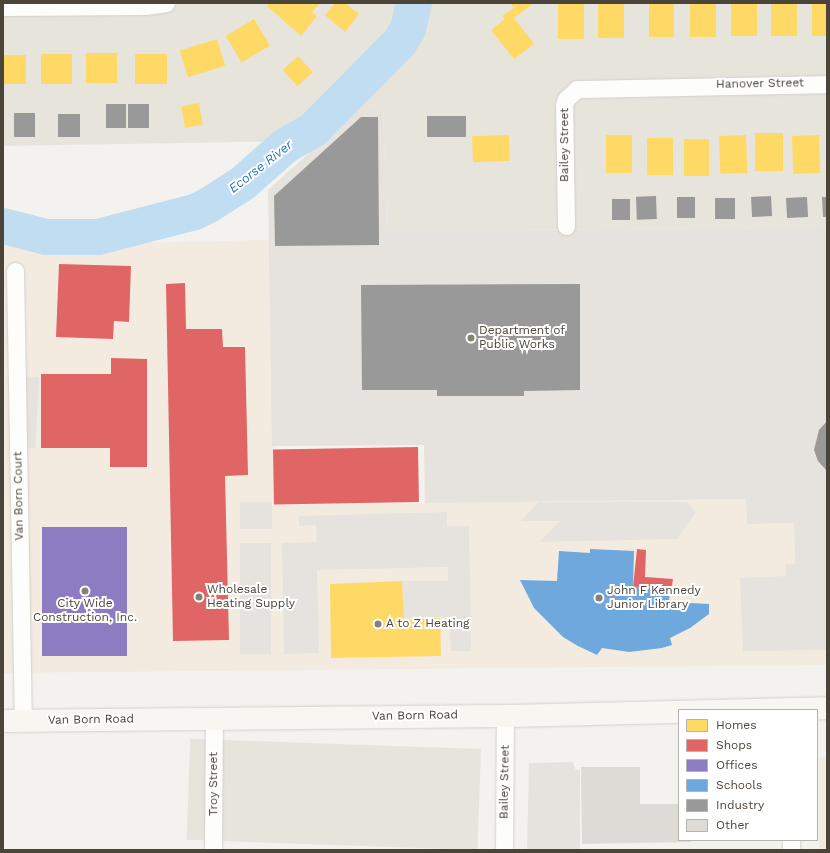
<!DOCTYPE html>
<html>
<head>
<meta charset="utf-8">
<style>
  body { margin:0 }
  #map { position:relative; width:830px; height:853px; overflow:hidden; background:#f4f2ee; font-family:"Work Sans",sans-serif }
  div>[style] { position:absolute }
  .residential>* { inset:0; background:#e7e4dc; transform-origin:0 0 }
  .commercial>* { inset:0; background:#f3ebdf; transform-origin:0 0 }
  .industrial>* { inset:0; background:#e6e2de }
  .parking>* { inset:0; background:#e6e3df; transform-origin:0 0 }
  .homes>* { inset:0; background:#ffd966; transform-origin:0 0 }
  .shops>* { inset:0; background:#e06666; transform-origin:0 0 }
  .offices>* { inset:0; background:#8e7cc3; transform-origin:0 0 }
  .schools>* { inset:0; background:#6fa8dc }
  .industry>* { inset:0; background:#999; transform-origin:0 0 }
  .river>* { height:36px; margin:-18px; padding:0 18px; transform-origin:18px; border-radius:18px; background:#c0ddf1 }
  .building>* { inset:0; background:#dedbd6 }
  .roads { filter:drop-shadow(0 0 1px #d2d0cb) drop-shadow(0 0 1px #d2d0cb) }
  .minor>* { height:17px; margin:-8.5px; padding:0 8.5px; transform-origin:8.5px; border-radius:8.5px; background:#fdfdfc }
  .secondary>* { height:22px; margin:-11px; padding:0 11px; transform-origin:11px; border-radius:11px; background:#f7f6f1 }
  .dots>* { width:11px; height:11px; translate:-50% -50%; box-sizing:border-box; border:2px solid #fff; border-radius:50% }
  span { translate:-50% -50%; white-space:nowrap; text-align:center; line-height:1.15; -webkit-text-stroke:4px #fff; paint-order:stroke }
  .street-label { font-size:12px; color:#4b4439 }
  .poi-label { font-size:12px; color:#4b4439 }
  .left { translate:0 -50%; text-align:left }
  .water-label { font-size:13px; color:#2e7ab2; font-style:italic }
  .frame { position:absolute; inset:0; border:4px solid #4b4439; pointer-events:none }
  .legend { position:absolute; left:678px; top:709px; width:140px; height:132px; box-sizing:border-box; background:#fff; border:1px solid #b7b4b0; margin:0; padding:5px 7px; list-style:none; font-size:12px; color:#4b4439 }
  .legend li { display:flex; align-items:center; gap:8px; height:20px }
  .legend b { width:20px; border:1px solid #b7b4b0 }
</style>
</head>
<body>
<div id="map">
  <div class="residential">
    <div style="clip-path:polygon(3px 3px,827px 3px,827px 227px,387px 231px,383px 109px,358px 109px,293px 141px,3px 146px)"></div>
    <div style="left:481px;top:749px;width:101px;height:291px;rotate:92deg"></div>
  </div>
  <div class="commercial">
    <div style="clip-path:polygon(269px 240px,275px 505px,746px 499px,747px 524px,794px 523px,795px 564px,827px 563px,827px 665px,3px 673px,3px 246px)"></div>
    <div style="left:819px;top:757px;width:8px;height:93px"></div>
  </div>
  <div class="industrial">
    <div style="clip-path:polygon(358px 109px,383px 109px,387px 231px,827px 227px,827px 563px,795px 564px,794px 523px,747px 524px,746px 499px,425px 503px,424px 445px,272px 446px,268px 190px)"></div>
  </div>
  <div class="parking">
    <div style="left:17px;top:376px;width:22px;height:71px;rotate:3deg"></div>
    <div style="left:240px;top:502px;width:32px;height:27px"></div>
    <div style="clip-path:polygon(538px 502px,687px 502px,696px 512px,677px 539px,539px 542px,560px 521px,521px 521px)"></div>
    <div style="clip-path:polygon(447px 512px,447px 526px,469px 526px,471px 651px,451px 651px,449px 617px,403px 618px,402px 581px,448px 581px,448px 567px,317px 570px,319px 653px,284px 654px,282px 543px,317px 542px,316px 525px,299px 526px,299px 516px)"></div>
    <div style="left:240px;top:543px;width:31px;height:111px"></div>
    <div style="clip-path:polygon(827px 563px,827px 650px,743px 651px,740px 578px,786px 576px,786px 564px)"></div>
    <div style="clip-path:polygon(573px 762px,575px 769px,580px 770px,580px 850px,527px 850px,529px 763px)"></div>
  </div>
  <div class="homes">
    <div style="clip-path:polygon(269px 3px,317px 3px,319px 4px,312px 12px,317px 16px,301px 36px,267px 6px)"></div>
    <div style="clip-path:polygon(335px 3px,345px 3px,359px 14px,345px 32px,325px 15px)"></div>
    <div style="clip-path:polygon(510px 3px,534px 3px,514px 18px,534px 44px,514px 59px,491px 30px,505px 19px,502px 16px,514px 8px)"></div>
    <div style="left:558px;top:3px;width:26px;height:36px"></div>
    <div style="left:598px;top:3px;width:26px;height:35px"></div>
    <div style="left:649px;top:3px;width:25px;height:34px"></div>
    <div style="left:690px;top:3px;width:26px;height:34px"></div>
    <div style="left:731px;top:3px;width:26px;height:33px"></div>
    <div style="left:771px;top:3px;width:26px;height:33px"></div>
    <div style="left:812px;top:3px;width:15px;height:33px"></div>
    <div style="left:254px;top:19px;width:31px;height:33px;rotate:59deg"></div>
    <div style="left:217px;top:39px;width:28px;height:39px;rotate:73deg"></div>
    <div style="left:86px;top:53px;width:31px;height:30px"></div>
    <div style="left:72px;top:54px;width:30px;height:31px;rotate:90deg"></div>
    <div style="left:135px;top:54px;width:32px;height:30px"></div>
    <div style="left:3px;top:55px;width:23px;height:29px"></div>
    <div style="left:298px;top:56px;width:22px;height:21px;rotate:47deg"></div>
    <div style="left:199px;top:103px;width:22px;height:18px;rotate:80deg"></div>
    <div style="left:783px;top:133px;width:38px;height:28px;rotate:90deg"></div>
    <div style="left:509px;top:135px;width:26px;height:37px;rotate:88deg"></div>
    <div style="left:606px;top:135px;width:26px;height:38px"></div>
    <div style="left:746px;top:135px;width:38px;height:27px;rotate:88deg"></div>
    <div style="left:819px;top:135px;width:38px;height:27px;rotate:88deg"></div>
    <div style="left:647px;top:138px;width:26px;height:37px"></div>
    <div style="left:684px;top:139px;width:25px;height:37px"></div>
    <div style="clip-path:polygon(402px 581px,404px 620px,440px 618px,441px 656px,331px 658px,330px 584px)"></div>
  </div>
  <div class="shops">
    <div style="clip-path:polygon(59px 264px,131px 266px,129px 322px,114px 321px,113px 339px,56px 337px)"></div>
    <div style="clip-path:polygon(185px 283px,186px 329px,222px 329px,223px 347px,245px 347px,248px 475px,225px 476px,229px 640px,173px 641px,166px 284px)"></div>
    <div style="clip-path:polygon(111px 358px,147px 359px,147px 467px,110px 467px,110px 448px,41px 448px,41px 374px,111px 374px)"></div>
    <div style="left:418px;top:447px;width:55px;height:145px;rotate:89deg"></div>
    <div style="clip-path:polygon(637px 549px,646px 550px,645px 577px,673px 579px,672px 586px,633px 587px)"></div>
  </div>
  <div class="offices">
    <div style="left:42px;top:527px;width:85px;height:129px"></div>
  </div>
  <div class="schools">
    <div style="clip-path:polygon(590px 549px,634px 551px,633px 587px,670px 588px,669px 602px,709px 604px,709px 614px,690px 628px,670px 638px,672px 645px,662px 648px,629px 652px,602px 648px,597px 655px,578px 646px,563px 637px,534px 608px,520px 580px,557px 581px,559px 551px,590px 553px)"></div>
  </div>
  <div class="industry">
    <div style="left:106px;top:104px;width:20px;height:24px"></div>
    <div style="left:128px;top:104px;width:21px;height:24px"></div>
    <div style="left:14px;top:113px;width:21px;height:24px"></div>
    <div style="left:58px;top:114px;width:22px;height:23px"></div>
    <div style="left:466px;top:116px;width:21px;height:39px;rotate:90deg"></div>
    <div style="clip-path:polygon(361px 117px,378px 117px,379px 245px,275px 246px,274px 196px)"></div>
    <div style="left:656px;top:196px;width:23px;height:20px;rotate:88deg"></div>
    <div style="left:771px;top:196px;width:20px;height:20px;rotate:87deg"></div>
    <div style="left:677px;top:197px;width:18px;height:21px"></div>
    <div style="left:807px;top:197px;width:20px;height:21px;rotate:87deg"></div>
    <div style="clip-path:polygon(822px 197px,827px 197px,827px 217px,823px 217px)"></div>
    <div style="left:735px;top:198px;width:21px;height:20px;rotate:90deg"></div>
    <div style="left:612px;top:199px;width:18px;height:21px"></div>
    <div style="clip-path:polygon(580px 284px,580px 390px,524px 391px,524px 396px,437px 396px,437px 390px,362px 390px,361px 285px)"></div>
    <div style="clip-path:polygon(827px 421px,827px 471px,818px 461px,814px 450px,819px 430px)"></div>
  </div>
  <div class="river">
    <div style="left:3px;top:226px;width:44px;rotate:14.3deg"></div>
    <div style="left:46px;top:237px;width:52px"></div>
    <div style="left:98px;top:237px;width:100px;rotate:-14.5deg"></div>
    <div style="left:195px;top:212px;width:16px;rotate:-27deg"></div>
    <div style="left:209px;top:205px;width:40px;rotate:-32.9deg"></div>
    <div style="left:243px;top:183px;width:56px;rotate:-41.4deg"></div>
    <div style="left:285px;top:146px;width:34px;rotate:-30deg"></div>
    <div style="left:314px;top:129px;width:122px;rotate:-45.3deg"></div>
    <div style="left:400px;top:42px;width:15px;rotate:-58deg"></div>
    <div style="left:408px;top:29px;width:27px;rotate:-77deg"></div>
  </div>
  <div class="building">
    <div style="clip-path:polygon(581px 767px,640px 767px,640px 804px,679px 804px,679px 840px,691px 840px,691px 842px,582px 844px)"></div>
  </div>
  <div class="roads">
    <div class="minor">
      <div style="left:3px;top:7px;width:142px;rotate:-0.4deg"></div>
      <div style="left:145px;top:6px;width:21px;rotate:-8deg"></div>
      <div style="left:566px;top:226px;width:121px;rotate:-90.9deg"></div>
      <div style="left:564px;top:105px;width:6px;rotate:-72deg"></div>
      <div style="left:566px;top:99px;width:15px;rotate:-42deg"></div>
      <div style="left:577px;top:89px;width:250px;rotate:-1.1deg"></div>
      <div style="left:15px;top:271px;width:450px;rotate:89deg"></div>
      <div style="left:213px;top:850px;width:132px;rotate:-89.6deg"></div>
      <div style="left:504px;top:850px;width:135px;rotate:-89.6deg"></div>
      <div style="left:791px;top:850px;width:10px;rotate:-90deg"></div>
    </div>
    <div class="secondary">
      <div style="left:3px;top:721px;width:507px;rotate:-0.57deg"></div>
      <div style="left:510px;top:716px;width:317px;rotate:-1.4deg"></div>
    </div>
  </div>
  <div class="dots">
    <div style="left:471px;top:338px;background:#868178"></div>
    <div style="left:85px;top:591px;background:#868178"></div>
    <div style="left:199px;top:597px;background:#868178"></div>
    <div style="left:599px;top:598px;background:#868178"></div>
    <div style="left:378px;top:624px;background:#868178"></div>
  </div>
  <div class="street-label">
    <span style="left:760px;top:84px;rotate:-1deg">Hanover Street</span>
    <span style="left:565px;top:145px;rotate:-90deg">Bailey Street</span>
    <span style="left:19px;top:496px;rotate:-91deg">Van Born Court</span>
    <span style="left:415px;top:716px;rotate:-1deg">Van Born Road</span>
    <span style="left:91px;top:720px;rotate:-1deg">Van Born Road</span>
    <span style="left:505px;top:782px;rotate:-89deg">Bailey Street</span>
    <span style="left:214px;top:784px;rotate:-90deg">Troy Street</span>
  </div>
  <div class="poi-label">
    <span class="left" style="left:479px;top:338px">Department of<br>Public Works</span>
    <span class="left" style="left:207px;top:597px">Wholesale<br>Heating Supply</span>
    <span class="left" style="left:607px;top:598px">John F Kennedy<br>Junior Library</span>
    <span style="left:85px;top:611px">City Wide<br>Construction, Inc.</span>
    <span class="left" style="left:386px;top:624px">A to Z Heating</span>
  </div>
  <div class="water-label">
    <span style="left:261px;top:167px;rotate:-38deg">Ecorse River</span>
  </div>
  <div class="frame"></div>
  <ul class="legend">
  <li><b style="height:11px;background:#ffd966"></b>Homes</li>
  <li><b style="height:11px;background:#e06666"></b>Shops</li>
  <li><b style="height:11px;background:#8e7cc3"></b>Offices</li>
  <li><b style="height:11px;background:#6fa8dc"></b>Schools</li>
  <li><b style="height:11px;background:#999"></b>Industry</li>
  <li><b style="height:11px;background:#dedbd6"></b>Other</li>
  </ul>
</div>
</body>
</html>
